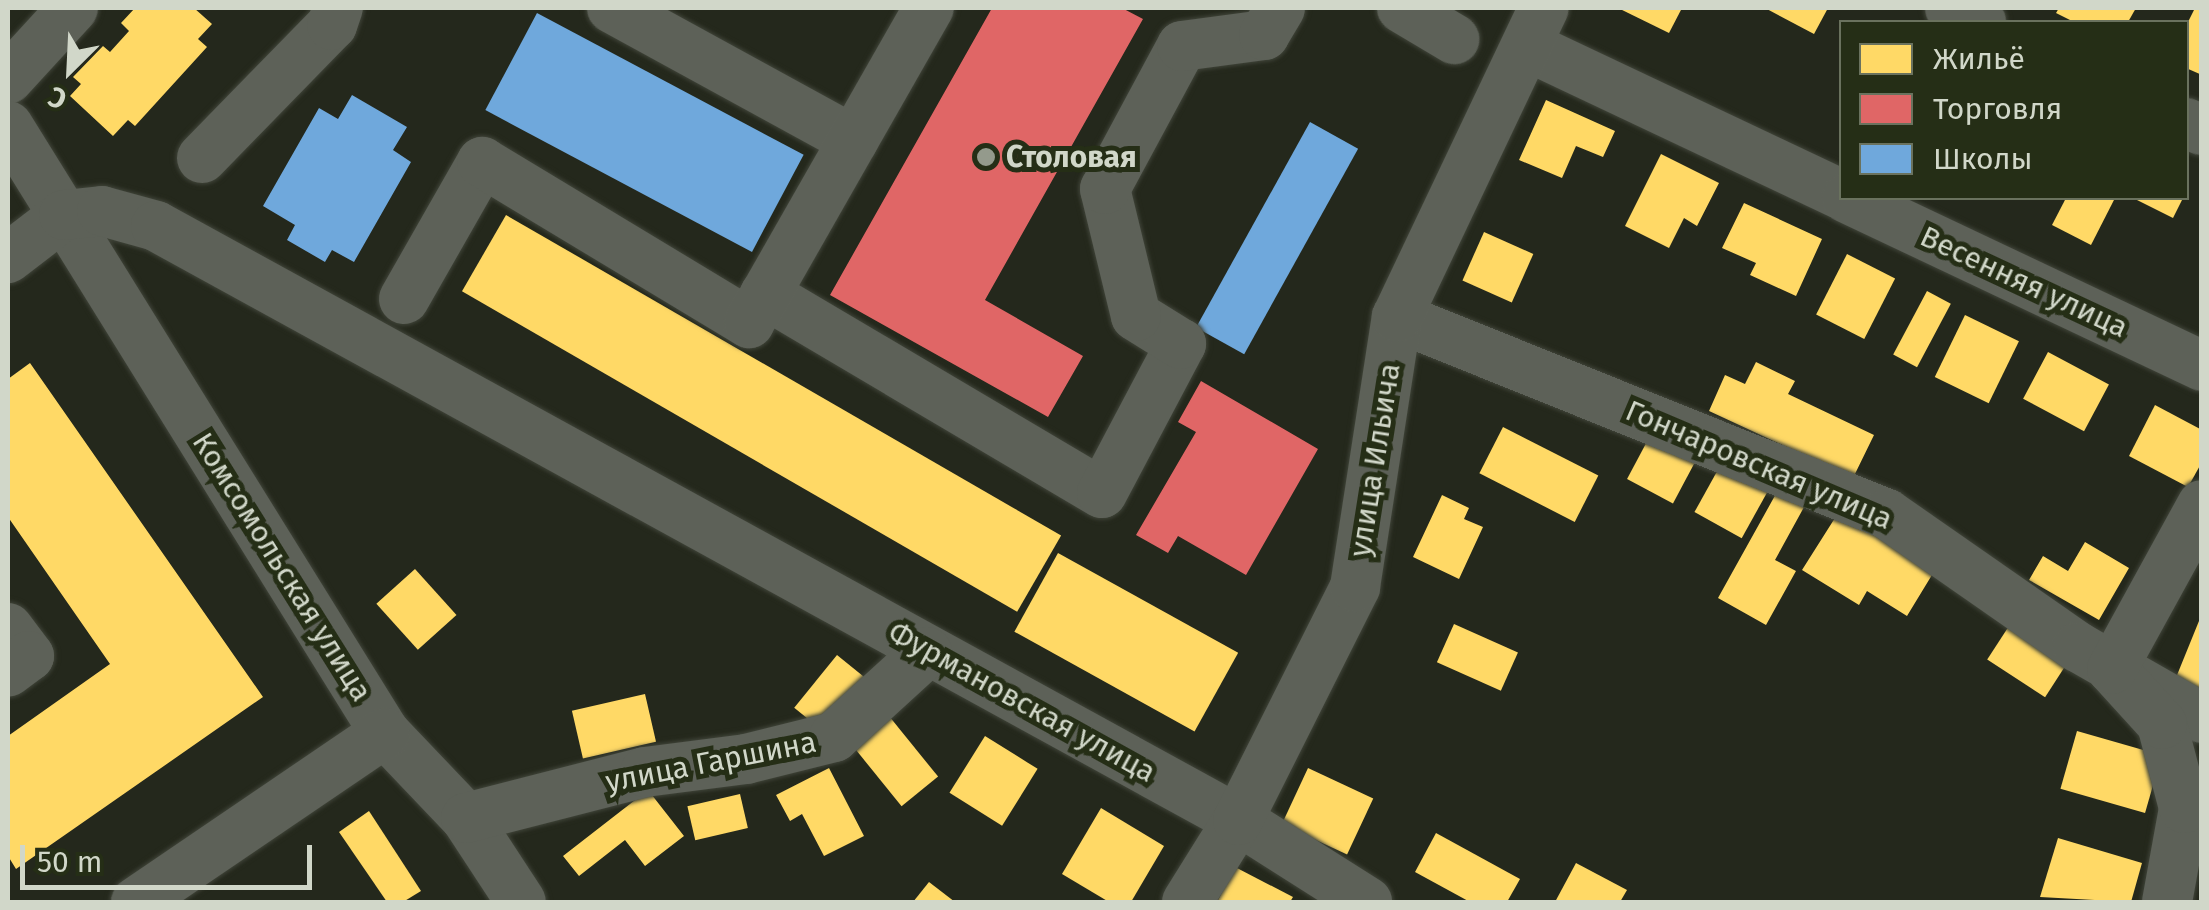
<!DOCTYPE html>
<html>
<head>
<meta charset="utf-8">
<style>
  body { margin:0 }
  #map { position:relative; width:2209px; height:910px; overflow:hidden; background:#24281c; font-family:"Fira Sans",sans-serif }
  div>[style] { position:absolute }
  .homes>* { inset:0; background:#ffd966; transform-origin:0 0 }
  .shops>* { inset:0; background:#e06666 }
  .schools>* { inset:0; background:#6fa8dc; transform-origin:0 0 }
  .roads { filter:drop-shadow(0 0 2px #404439) drop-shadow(0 0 2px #404439) }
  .minor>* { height:50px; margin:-25px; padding:0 25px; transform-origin:25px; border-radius:25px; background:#5d6158 }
  .dots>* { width:28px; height:28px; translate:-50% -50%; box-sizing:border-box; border:5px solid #252e16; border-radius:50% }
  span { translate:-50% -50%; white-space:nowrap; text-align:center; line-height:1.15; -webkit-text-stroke:10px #252e16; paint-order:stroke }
  .poi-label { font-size:30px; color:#d1d7c9; font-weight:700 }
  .left { translate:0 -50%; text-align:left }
  .street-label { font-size:30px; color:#d1d7c9 }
  .frame { position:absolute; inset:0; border:10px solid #d1d7c9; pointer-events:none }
  .legend { position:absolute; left:1839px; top:20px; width:350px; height:180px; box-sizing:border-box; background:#252e16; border:2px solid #6a725e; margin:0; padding:12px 18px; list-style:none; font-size:30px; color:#d1d7c9 }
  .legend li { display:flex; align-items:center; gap:20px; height:50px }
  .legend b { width:50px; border:2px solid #6a725e }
  .north { position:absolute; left:20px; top:20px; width:100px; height:100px; -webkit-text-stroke:8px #252e16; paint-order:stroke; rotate:204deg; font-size:28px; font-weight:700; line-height:40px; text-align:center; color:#d1d7c9 }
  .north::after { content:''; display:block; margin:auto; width:35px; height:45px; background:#d1d7c9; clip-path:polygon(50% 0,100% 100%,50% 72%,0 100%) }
  .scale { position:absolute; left:20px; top:845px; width:292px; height:45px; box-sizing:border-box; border:5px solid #d1d7c9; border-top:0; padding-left:12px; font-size:30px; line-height:35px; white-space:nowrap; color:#d1d7c9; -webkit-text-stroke:8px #252e16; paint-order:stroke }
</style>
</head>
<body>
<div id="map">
  <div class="homes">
    <div style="clip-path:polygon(135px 8px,194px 8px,212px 24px,198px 39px,207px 47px,135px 126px,128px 120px,113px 136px,70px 96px,81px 84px,73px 77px,103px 46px,110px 52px,129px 31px,121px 23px)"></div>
    <div style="clip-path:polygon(1618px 8px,1682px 8px,1669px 33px)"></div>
    <div style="clip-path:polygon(1765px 8px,1828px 8px,1814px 34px)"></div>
    <div style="clip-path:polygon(2059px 8px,2136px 8px,2128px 22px,2074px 22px,2056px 13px)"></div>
    <div style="clip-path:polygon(2195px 8px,2202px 8px,2202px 75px,2186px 68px,2186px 26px)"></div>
    <div style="clip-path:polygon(1546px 100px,1615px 131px,1603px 157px,1576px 146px,1562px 178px,1519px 160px)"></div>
    <div style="clip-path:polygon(1661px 154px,1719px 183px,1697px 226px,1684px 218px,1669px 248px,1625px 226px)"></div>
    <div style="clip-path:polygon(2066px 198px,2115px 198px,2091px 245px,2052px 225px)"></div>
    <div style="clip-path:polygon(2133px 198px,2183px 198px,2173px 218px)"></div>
    <div style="clip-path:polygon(1744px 203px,1822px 239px,1796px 296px,1750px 275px,1756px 263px,1722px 248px)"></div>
    <div style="left:506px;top:215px;width:641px;height:88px;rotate:30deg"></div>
    <div style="left:1484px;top:232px;width:54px;height:53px;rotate:24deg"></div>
    <div style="left:1847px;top:254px;width:54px;height:68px;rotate:27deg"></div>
    <div style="left:1927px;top:291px;width:27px;height:72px;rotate:28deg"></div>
    <div style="left:1965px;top:315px;width:60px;height:69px;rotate:26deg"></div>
    <div style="left:2048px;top:352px;width:69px;height:53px;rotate:28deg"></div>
    <div style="clip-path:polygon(1756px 362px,1795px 381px,1788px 394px,1874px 435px,1853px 478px,1709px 411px,1725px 375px,1745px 384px)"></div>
    <div style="clip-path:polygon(30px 363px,263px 697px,16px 869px,8px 856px,8px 736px,110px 664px,8px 517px,8px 379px)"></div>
    <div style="clip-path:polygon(2155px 405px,2202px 430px,2202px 462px,2188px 487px,2129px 456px)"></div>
    <div style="left:1503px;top:427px;width:107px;height:52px;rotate:27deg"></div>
    <div style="left:1651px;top:434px;width:52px;height:51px;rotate:28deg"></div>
    <div style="left:1725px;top:457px;width:54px;height:63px;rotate:29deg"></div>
    <div style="clip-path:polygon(1782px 483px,1809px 498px,1775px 560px,1796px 571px,1766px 625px,1718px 598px)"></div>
    <div style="clip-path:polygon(1442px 495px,1469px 508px,1464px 519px,1483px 527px,1459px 579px,1413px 557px)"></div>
    <div style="clip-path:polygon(1840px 510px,1935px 570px,1907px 616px,1867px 591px,1859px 605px,1802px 570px)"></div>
    <div style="clip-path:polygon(2085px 542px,2129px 568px,2099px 620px,2029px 580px,2043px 556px,2068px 571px)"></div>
    <div style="left:1058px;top:553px;width:206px;height:90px;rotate:29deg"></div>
    <div style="left:415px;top:569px;width:62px;height:52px;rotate:48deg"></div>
    <div style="clip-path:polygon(2201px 616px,2202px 616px,2202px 690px,2175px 680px)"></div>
    <div style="left:1454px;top:624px;width:70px;height:42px;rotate:24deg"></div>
    <div style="left:2009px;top:626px;width:69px;height:40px;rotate:33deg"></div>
    <div style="left:837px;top:655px;width:35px;height:68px;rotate:39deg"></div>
    <div style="left:645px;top:694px;width:49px;height:75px;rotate:77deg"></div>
    <div style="left:889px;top:716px;width:78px;height:47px;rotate:51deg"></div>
    <div style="left:2077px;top:731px;width:88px;height:60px;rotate:16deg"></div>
    <div style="left:985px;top:736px;width:62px;height:67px;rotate:32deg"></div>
    <div style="clip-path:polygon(829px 768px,864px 836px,824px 856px,802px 814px,790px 821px,776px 795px)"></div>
    <div style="left:1308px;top:768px;width:72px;height:62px;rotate:25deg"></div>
    <div style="clip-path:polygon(648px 790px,684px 836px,645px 866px,625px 840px,579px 876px,563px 856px)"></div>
    <div style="left:740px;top:794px;width:35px;height:54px;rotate:77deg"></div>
    <div style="clip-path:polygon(1101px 808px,1164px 846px,1131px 902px,1109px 902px,1062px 874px)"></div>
    <div style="clip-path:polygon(369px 811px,421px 891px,403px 902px,387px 902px,339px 832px)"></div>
    <div style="clip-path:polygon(1436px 833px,1520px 879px,1507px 902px,1470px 902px,1415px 872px)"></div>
    <div style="clip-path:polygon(2058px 838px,2142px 863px,2131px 902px,2040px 897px)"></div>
    <div style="clip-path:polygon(1576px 863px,1627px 890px,1620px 902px,1555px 902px)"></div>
    <div style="clip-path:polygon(1235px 867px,1293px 897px,1290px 902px,1217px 902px)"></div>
    <div style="clip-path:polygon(929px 882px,955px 902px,913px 902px)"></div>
  </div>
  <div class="shops">
    <div style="clip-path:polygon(992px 8px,1122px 8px,1143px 19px,985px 300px,1083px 356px,1048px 417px,830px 295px)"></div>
    <div style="clip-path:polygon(1201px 381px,1318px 449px,1246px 575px,1178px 536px,1168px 553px,1136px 535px,1196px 432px,1178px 422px)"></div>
  </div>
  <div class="schools">
    <div style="left:537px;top:13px;width:302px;height:110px;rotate:28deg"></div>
    <div style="clip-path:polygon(352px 95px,407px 127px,393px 150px,411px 162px,354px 262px,332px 250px,325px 262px,287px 240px,295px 225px,263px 206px,319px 108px,338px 119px)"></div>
    <div style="left:1310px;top:122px;width:55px;height:235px;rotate:29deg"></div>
  </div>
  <div class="roads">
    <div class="minor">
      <div style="left:612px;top:8px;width:275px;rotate:28.7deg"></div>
      <div style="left:1402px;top:8px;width:61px;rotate:30.8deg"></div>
      <div style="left:1950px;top:8px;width:34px;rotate:24deg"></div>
      <div style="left:1527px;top:46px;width:348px;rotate:25.3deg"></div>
      <div style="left:8px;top:79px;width:96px;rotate:-47.5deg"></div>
      <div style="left:2186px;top:123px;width:17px;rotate:24deg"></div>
      <div style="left:8px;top:126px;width:715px;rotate:58.16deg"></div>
      <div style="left:385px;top:733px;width:117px;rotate:46.4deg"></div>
      <div style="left:466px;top:818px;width:100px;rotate:56.8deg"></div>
      <div style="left:202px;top:158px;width:186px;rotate:-45.7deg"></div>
      <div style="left:332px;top:25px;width:18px;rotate:-71deg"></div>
      <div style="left:1847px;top:198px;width:393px;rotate:25.3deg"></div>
      <div style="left:8px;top:258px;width:71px;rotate:-37.5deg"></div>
      <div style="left:64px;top:215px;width:38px;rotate:-6deg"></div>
      <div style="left:102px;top:211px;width:56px;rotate:15.5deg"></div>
      <div style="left:156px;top:226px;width:1234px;rotate:28.77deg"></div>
      <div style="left:1238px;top:820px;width:153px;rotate:32.4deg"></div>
      <div style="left:765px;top:294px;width:391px;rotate:30.6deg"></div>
      <div style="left:1102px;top:493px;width:169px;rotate:-62.1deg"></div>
      <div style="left:1181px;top:344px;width:53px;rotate:-148.1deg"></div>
      <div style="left:1136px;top:316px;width:131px;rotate:-103.7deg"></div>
      <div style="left:1105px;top:189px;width:162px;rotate:-61.7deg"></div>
      <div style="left:1182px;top:46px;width:83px;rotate:-7.6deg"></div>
      <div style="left:1264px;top:35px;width:31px;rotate:-59deg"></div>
      <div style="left:404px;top:299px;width:158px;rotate:-60.3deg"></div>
      <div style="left:482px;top:162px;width:312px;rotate:31.1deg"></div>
      <div style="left:749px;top:323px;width:363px;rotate:-60.3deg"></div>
      <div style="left:1397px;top:317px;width:528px;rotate:21.9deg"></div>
      <div style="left:1887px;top:514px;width:233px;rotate:34.9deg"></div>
      <div style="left:2078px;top:647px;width:143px;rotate:29.8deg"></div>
      <div style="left:8px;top:628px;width:35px;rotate:53deg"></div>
      <div style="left:29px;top:656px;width:26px;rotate:143deg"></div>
      <div style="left:466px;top:818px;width:185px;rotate:-14.4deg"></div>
      <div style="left:645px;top:772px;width:102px;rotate:-7.3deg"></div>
      <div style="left:746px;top:759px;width:91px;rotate:-14deg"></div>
      <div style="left:834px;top:737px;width:126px;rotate:-42.4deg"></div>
      <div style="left:136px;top:902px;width:301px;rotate:-34.2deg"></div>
      <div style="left:1187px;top:902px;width:97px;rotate:-58.1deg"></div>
      <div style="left:1238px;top:820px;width:261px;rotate:-63.3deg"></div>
      <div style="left:1355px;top:587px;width:273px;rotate:-81.2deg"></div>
      <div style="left:1397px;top:317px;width:342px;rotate:-64.6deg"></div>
      <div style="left:2167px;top:902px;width:96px;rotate:-79.7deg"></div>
      <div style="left:2184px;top:808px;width:87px;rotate:-104.7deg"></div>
      <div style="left:2162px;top:724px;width:74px;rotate:-132.3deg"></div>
      <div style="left:2112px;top:669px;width:187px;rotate:-61.2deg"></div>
    </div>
  </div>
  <div class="dots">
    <div style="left:986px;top:157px;background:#949a8c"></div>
  </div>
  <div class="poi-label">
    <span class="left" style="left:1006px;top:157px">Столовая</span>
  </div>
  <div class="street-label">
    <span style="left:2024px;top:282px;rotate:25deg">Весенняя улица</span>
    <span style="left:1375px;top:460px;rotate:-81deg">улица Ильича</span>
    <span style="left:1759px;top:465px;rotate:23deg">Гончаровская улица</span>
    <span style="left:282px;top:567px;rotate:58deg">Комсомольская улица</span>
    <span style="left:1022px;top:702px;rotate:29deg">Фурмановская улица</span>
    <span style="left:711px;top:762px;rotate:-11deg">улица Гаршина</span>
  </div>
  <div class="frame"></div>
  <ul class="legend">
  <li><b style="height:28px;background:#ffd966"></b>Жильё</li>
  <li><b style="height:28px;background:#e06666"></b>Торговля</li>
  <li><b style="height:28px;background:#6fa8dc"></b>Школы</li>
  </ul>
  <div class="north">С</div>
  <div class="scale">50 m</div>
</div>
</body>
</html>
